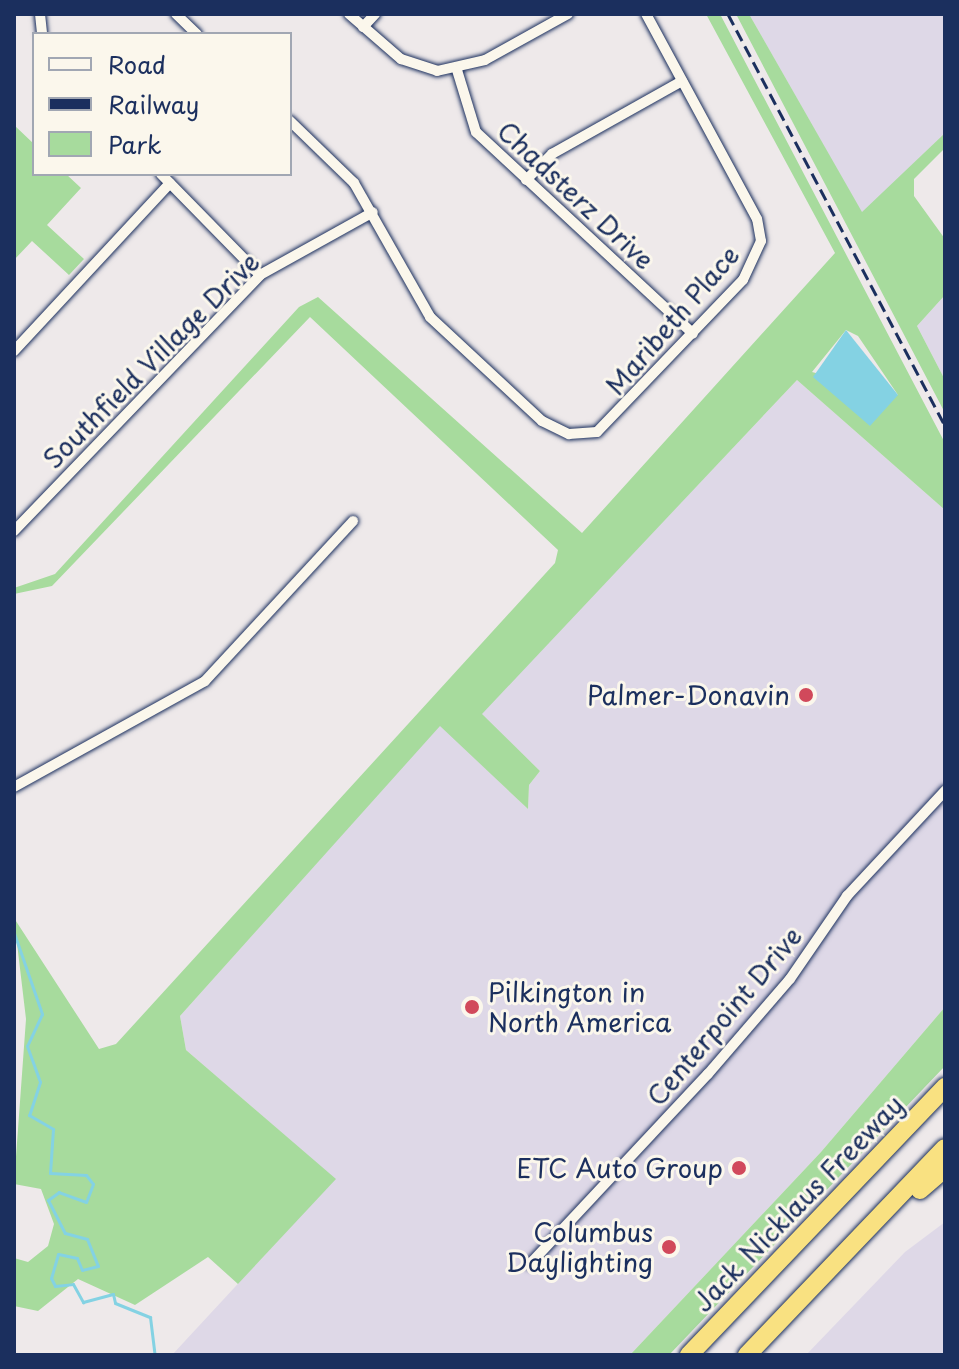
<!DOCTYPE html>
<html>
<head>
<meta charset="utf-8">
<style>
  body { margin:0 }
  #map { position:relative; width:959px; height:1369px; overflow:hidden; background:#eee9ea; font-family:"Playpen Sans",sans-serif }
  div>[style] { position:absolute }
  .built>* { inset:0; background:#ded8e7 }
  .green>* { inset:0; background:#a7db9d }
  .water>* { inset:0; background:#84d2e3 }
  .stream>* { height:3px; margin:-1.5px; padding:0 1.5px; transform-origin:1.5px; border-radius:1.5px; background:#84d2e3 }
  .roads { filter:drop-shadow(0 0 2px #1b2f5e) drop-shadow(0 0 2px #1b2f5e) }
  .street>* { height:10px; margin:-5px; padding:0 5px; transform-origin:5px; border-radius:5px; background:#fbf7ec }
  .highway>* { height:18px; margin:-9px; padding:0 9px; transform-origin:9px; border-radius:9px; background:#f9e181 }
  .rail>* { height:3px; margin-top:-1.5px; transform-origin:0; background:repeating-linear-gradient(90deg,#1b2f5e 0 12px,transparent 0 18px) }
  .dots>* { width:22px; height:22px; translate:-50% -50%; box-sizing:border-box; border:4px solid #fbf7ec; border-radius:50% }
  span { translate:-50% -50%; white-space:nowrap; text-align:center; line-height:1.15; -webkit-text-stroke:6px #fbf7ec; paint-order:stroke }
  .street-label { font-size:26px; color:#1b2f5e }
  .poi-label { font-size:26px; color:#1b2f5e }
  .right { translate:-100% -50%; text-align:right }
  .left { translate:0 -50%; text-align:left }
  .frame { position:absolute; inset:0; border:16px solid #1b2f5e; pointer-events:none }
  .legend { position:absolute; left:32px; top:32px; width:260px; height:144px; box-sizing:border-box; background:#fbf7ec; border:2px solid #a1a7b3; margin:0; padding:10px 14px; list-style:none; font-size:24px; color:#1b2f5e }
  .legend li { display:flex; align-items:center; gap:16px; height:40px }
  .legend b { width:40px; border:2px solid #a1a7b3 }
</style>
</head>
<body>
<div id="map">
  <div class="built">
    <div style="clip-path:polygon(749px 14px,945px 14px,945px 133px,862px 213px)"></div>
    <div style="clip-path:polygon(945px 295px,945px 380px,917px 326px)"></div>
    <div style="clip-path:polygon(797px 380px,945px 510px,945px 1007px,821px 1152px,630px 1355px,172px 1355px,335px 1179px,186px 1050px,180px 1016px,440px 725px,528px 809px,529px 785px,540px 771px,481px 714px)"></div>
    <div style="clip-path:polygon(945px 1222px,945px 1355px,806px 1355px,905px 1252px)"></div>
  </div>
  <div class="green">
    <div style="clip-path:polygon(evenodd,706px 14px,720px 14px,945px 443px,945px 510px,797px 380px,482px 714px,540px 771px,529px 785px,528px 809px,440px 726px,180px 1016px,186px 1050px,336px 1179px,238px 1284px,208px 1257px,135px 1305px,78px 1279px,38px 1311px,14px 1306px,14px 1258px,28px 1262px,48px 1246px,54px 1224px,41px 1189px,14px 1184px,26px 1019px,14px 918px,99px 1049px,116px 1044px,555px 563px,558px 550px,310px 317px,52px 586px,14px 594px,14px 588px,55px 574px,299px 307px,318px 297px,582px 533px,835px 253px,706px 14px,846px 330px,858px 336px,898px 395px,812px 372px,846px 330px)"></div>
    <div style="clip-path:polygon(736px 14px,749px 14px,862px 212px,945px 133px,945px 148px,914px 179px,914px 196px,945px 239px,945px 295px,917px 326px,945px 380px,945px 413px)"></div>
    <div style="clip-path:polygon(14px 125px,34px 144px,34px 174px,66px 174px,81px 188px,47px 225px,84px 259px,69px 275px,32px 241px,14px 260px)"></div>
    <div style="clip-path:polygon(945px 1007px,945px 1066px,669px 1355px,630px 1355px,821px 1152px)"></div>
  </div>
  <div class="water">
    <div style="clip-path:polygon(846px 330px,898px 395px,870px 426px,813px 377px)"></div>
  </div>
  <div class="stream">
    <div style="left:14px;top:933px;width:86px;rotate:70.9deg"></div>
    <div style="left:42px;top:1014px;width:35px;rotate:115deg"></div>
    <div style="left:27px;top:1046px;width:38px;rotate:70deg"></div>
    <div style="left:40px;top:1082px;width:35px;rotate:108deg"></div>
    <div style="left:29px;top:1115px;width:28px;rotate:30deg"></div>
    <div style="left:53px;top:1129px;width:44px;rotate:93.9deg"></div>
    <div style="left:50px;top:1173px;width:36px;rotate:3deg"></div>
    <div style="left:86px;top:1175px;width:11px;rotate:52deg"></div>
    <div style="left:93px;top:1184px;width:19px;rotate:111deg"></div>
    <div style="left:86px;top:1202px;width:29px;rotate:-160deg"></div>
    <div style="left:59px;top:1192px;width:14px;rotate:144deg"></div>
    <div style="left:48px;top:1200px;width:37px;rotate:63deg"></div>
    <div style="left:65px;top:1233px;width:23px;rotate:15deg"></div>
    <div style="left:87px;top:1239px;width:29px;rotate:68deg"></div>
    <div style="left:98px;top:1266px;width:16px;rotate:166deg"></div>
    <div style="left:82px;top:1270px;width:13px;rotate:-113deg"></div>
    <div style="left:77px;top:1258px;width:19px;rotate:-168deg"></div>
    <div style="left:58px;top:1254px;width:25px;rotate:106deg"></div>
    <div style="left:51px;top:1278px;width:9px;rotate:63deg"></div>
    <div style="left:55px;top:1286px;width:18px;rotate:-6deg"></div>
    <div style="left:73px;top:1284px;width:21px;rotate:61deg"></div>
    <div style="left:83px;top:1302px;width:31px;rotate:-15deg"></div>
    <div style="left:113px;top:1294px;width:9px;rotate:77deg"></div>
    <div style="left:115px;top:1303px;width:38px;rotate:22deg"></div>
    <div style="left:150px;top:1317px;width:38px;rotate:83deg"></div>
  </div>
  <div class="roads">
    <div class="street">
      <div style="left:40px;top:14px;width:20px;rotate:84deg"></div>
      <div style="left:176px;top:14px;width:29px;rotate:44deg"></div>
      <div style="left:349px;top:14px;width:69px;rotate:40.9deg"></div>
      <div style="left:401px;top:59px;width:38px;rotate:18deg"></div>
      <div style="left:437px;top:71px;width:49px;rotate:-12.9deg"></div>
      <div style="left:485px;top:60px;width:95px;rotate:-29deg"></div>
      <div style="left:363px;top:27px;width:18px;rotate:-47deg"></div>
      <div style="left:457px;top:70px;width:65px;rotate:73deg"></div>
      <div style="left:476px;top:132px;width:296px;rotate:42.9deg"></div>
      <div style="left:290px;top:121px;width:89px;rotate:44.1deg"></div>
      <div style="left:354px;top:183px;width:154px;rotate:60.4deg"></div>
      <div style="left:430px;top:317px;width:153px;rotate:42.9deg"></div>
      <div style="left:542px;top:421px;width:30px;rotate:26deg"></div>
      <div style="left:569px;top:434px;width:28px;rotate:-4deg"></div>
      <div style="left:597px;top:432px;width:211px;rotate:-46.2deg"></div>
      <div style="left:743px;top:280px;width:43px;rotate:-65.2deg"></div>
      <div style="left:761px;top:241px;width:22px;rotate:-100deg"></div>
      <div style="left:757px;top:219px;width:233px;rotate:-118.4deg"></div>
      <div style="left:161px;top:174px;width:141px;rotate:45.6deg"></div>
      <div style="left:526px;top:180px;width:37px;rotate:-45deg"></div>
      <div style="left:552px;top:154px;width:149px;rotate:-29.3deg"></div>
      <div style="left:14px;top:351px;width:229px;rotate:-47.1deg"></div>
      <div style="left:14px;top:531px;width:355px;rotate:-46.1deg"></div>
      <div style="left:260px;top:275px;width:129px;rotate:-29.1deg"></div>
      <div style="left:14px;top:787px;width:218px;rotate:-29deg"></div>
      <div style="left:205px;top:681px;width:218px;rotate:-47.2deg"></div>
      <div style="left:530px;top:1264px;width:260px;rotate:-46.9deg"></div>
      <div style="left:708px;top:1074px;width:125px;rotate:-49.2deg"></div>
      <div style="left:790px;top:979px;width:101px;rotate:-55.5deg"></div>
      <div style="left:847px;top:896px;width:144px;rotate:-47deg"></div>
    </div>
    <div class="highway">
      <div style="left:920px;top:1190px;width:33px;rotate:-41deg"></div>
      <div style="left:689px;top:1355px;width:371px;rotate:-46.3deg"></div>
      <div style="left:747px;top:1355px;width:286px;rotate:-46.3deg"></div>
    </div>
  </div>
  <div class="rail">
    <div style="left:728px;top:14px;width:466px;rotate:62.2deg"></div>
  </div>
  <div class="dots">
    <div style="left:806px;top:695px;background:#d1495b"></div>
    <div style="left:472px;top:1007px;background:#d1495b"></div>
    <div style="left:739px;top:1168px;background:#d1495b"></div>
    <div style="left:669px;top:1247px;background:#d1495b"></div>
  </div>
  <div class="street-label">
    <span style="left:576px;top:195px;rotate:43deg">Chadsterz Drive</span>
    <span style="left:672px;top:320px;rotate:-49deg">Maribeth Place</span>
    <span style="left:151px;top:360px;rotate:-45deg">Southfield Village Drive</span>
    <span style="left:724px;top:1016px;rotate:-50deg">Centerpoint Drive</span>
    <span style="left:798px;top:1203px;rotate:-46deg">Jack Nicklaus Freeway</span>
  </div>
  <div class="poi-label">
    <span class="right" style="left:790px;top:695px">Palmer-Donavin</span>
    <span class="left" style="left:488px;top:1007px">Pilkington in<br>North America</span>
    <span class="right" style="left:723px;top:1168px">ETC Auto Group</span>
    <span class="right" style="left:653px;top:1247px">Columbus<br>Daylighting</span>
  </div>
  <div class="frame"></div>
  <ul class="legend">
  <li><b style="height:10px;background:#fbf7ec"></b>Road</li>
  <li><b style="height:10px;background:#1b2f5e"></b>Railway</li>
  <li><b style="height:22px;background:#a7db9d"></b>Park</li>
  </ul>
</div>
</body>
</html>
